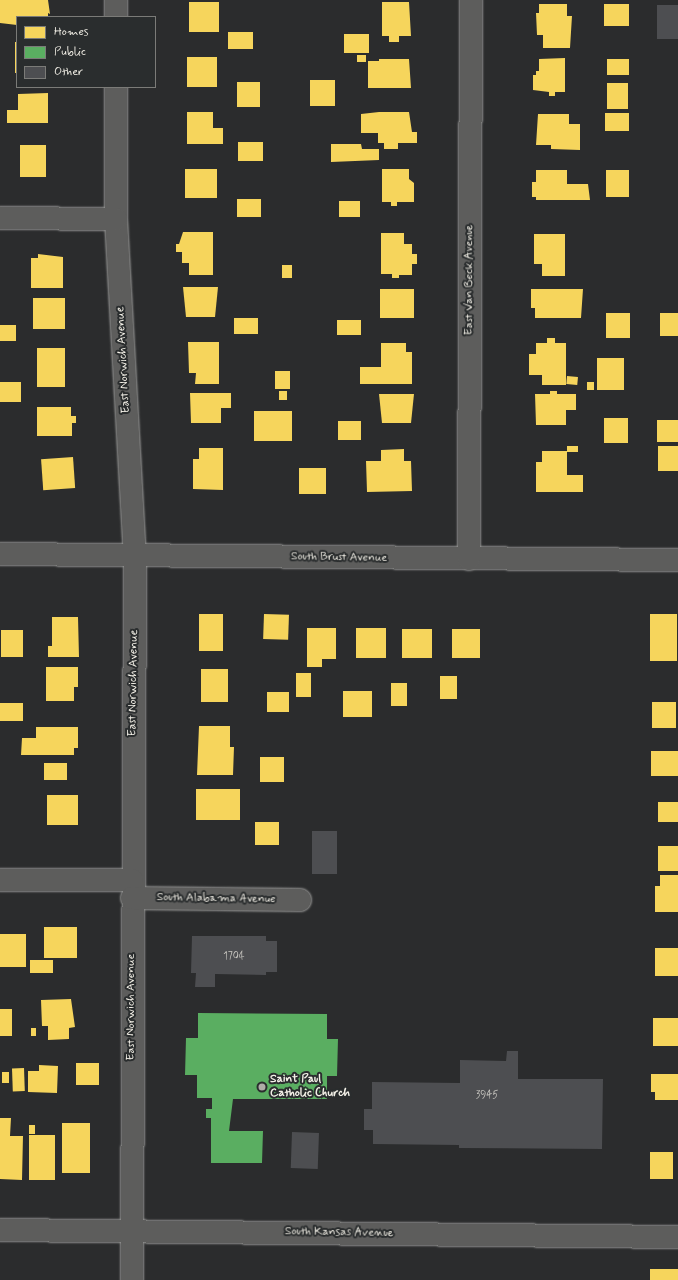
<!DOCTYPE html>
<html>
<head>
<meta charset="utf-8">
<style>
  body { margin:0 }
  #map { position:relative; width:678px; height:1280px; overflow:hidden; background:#2b2c2d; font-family:Mynerve,sans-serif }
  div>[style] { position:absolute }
  .homes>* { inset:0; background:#f6d55c; transform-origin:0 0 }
  .public>* { inset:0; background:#5aae61 }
  .building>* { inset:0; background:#4d4e51; transform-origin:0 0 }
  .roads { filter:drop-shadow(0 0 1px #979796) drop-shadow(0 0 1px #979796) }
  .minor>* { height:22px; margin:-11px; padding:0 11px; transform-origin:11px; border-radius:11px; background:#5d5d5c }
  .dots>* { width:11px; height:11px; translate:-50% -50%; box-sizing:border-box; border:2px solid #2a2d2e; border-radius:50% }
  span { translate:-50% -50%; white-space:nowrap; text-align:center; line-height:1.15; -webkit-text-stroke:4px #2a2d2e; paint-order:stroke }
  .number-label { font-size:10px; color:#cac8c2 }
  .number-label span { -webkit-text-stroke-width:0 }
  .street-label { font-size:12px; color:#f4f1e8 }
  .poi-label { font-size:12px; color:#f4f1e8; font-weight:700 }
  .left { translate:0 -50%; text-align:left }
  .legend { position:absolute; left:16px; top:16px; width:140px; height:72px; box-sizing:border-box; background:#2a2d2e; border:1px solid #7b7b78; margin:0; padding:5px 7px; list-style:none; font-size:12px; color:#f4f1e8 }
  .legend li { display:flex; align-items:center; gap:8px; height:20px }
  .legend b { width:20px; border:1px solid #7b7b78 }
</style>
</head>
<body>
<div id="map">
  <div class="homes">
    <div style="clip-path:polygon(0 0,48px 0,50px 14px,48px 13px,48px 17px,17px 17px,17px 25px,0 23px)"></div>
    <div style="left:189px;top:2px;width:30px;height:30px"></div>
    <div style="clip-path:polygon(382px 2px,409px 2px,411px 36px,399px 36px,399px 42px,389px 42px,389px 36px,382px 36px)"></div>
    <div style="clip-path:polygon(539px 4px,567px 4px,567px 16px,572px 16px,570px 48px,543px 48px,543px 35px,537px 35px,536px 13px,539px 13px)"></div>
    <div style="left:604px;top:4px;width:25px;height:22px"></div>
    <div style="left:228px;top:32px;width:25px;height:17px"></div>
    <div style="left:344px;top:34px;width:25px;height:19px"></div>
    <div style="left:15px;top:42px;width:2px;height:31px"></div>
    <div style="left:357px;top:55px;width:9px;height:7px"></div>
    <div style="left:187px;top:57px;width:30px;height:30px"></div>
    <div style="clip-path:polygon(565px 58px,565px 92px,555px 92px,555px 96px,549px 96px,549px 92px,533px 90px,533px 75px,536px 75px,536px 71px,539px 71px,539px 59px)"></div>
    <div style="clip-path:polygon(379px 59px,409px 59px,411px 88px,368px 88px,368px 61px,379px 61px)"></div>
    <div style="left:607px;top:59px;width:22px;height:16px"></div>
    <div style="left:310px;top:80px;width:25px;height:26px"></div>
    <div style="left:237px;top:82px;width:23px;height:25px"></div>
    <div style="left:607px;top:83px;width:21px;height:26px"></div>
    <div style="clip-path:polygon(48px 93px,48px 123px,7px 123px,7px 110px,18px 110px,18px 94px)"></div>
    <div style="clip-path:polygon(187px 112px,213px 112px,213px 128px,223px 128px,223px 144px,187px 144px)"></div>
    <div style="clip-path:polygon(379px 112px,409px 112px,412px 132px,417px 132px,417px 143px,398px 143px,398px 149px,384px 149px,384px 143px,378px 143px,378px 133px,361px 133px,361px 114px)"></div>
    <div style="left:605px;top:113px;width:24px;height:18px"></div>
    <div style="clip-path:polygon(538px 114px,569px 114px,569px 124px,580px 124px,580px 150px,551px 149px,551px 145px,536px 145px)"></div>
    <div style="left:238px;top:142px;width:25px;height:19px"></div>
    <div style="clip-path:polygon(331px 144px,361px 144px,362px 149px,379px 149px,379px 160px,331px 162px)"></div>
    <div style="left:20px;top:145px;width:26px;height:32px"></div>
    <div style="left:185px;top:169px;width:32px;height:29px"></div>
    <div style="clip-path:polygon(382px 169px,409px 169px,409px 179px,414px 183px,414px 202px,397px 202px,397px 206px,391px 206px,391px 202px,382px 202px)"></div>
    <div style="clip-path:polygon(536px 170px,567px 170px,567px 184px,588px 184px,590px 200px,536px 200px,536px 197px,532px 197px,532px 182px,536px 182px)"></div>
    <div style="left:606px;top:170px;width:23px;height:27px"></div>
    <div style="left:237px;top:199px;width:24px;height:18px"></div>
    <div style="left:339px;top:201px;width:21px;height:16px"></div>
    <div style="clip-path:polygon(183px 232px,213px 232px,213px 275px,189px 275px,189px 263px,182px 263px,182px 252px,176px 252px,176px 244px,179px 244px)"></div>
    <div style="clip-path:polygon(381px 233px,404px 233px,404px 244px,412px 244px,412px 254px,417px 254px,417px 264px,412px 264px,412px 275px,399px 275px,399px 278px,392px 278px,392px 274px,381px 274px)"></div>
    <div style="clip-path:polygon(534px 234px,565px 234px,565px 276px,542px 276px,542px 264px,534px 264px)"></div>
    <div style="clip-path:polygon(38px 254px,63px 257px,63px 288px,31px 288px,31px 258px,38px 258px)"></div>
    <div style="left:282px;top:265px;width:10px;height:13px"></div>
    <div style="clip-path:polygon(183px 287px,218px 287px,215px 317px,186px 317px)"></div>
    <div style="left:380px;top:289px;width:34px;height:29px"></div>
    <div style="clip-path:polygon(531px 289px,583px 289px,581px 318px,535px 318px,535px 308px,531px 308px)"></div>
    <div style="left:33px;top:298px;width:32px;height:31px"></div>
    <div style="left:606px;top:313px;width:24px;height:25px"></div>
    <div style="left:660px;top:313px;width:18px;height:23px"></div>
    <div style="left:234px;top:318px;width:24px;height:16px"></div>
    <div style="left:337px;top:320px;width:24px;height:15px"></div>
    <div style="left:0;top:325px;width:16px;height:16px"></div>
    <div style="clip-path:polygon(547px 338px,555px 338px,555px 343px,566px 343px,566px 385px,542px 385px,542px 375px,529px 375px,529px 354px,536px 354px,536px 343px,547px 343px)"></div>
    <div style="clip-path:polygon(188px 342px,219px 342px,219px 384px,195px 384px,196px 373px,189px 373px)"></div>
    <div style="clip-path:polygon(381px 343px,406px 343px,406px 352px,412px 352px,412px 384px,360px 384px,360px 367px,381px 367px)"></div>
    <div style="left:37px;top:348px;width:28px;height:39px"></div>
    <div style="left:597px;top:358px;width:27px;height:32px"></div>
    <div style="left:275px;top:371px;width:15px;height:18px"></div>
    <div style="left:567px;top:376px;width:11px;height:8px;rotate:5deg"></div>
    <div style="left:0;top:382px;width:21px;height:20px"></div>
    <div style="left:587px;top:382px;width:7px;height:8px"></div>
    <div style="left:279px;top:391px;width:8px;height:9px"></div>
    <div style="clip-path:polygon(550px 391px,557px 391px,557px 394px,576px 394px,576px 410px,566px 410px,566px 425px,536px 425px,535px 394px,550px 394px)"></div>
    <div style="clip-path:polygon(190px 393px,231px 393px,231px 408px,221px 408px,221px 423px,191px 423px)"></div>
    <div style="clip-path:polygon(379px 394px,414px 394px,411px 423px,382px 423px)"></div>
    <div style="clip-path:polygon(37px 407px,71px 407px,71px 416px,76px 416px,76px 423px,72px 423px,72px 436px,37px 436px)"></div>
    <div style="left:254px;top:411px;width:38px;height:30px"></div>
    <div style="left:604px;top:418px;width:24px;height:25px"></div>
    <div style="left:657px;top:420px;width:21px;height:22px"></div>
    <div style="left:338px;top:421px;width:23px;height:19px"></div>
    <div style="left:567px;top:446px;width:11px;height:6px"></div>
    <div style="left:658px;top:446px;width:20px;height:25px"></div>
    <div style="clip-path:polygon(199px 448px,223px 448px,223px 490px,193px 489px,193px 459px,199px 459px)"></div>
    <div style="clip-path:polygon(404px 449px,404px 461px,411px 461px,412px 491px,367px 492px,366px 461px,381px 461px,381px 450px)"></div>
    <div style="clip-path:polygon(542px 451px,567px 451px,567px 475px,583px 475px,583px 492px,536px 492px,536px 462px,542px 462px)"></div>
    <div style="left:73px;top:457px;width:31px;height:32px;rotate:86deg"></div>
    <div style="left:299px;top:468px;width:27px;height:26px"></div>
    <div style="left:199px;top:614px;width:24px;height:37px"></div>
    <div style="left:264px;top:614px;width:25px;height:25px;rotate:2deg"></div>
    <div style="left:650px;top:614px;width:27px;height:47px"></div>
    <div style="clip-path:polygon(52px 617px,78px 617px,79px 657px,48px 657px,48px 646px,52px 646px)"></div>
    <div style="clip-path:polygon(307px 628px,336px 628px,336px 659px,322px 659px,322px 667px,307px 667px)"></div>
    <div style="left:356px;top:628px;width:30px;height:30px"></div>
    <div style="left:402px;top:629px;width:30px;height:29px"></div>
    <div style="left:452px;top:629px;width:28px;height:29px"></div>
    <div style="left:1px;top:630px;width:22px;height:27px"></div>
    <div style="clip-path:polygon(46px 667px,78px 667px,78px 687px,74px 687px,74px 701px,46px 701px)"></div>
    <div style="left:201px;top:669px;width:27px;height:33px"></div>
    <div style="left:296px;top:673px;width:15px;height:24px"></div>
    <div style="left:440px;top:676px;width:17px;height:23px"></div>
    <div style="left:391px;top:683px;width:16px;height:23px"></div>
    <div style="left:343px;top:691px;width:29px;height:26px"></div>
    <div style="left:267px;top:692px;width:22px;height:20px"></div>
    <div style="left:652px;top:702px;width:24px;height:26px"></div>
    <div style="left:0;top:703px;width:23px;height:18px"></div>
    <div style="clip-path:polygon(199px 726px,230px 726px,230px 747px,234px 747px,233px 775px,197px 775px)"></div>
    <div style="clip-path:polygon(36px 727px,78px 727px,78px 748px,74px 748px,74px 755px,21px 755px,22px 738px,36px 738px)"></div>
    <div style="left:651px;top:751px;width:27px;height:25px"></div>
    <div style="left:260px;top:757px;width:24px;height:25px"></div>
    <div style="left:44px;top:763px;width:23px;height:17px"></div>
    <div style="left:196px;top:789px;width:44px;height:31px"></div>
    <div style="left:47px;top:795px;width:31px;height:30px"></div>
    <div style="left:658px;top:802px;width:20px;height:20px"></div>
    <div style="left:255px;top:822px;width:24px;height:23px"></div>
    <div style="left:658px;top:846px;width:20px;height:25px"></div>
    <div style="clip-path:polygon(660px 875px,678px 875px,678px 912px,655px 912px,655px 886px,660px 886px)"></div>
    <div style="left:44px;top:927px;width:33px;height:31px"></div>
    <div style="left:0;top:934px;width:26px;height:33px"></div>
    <div style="left:655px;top:948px;width:23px;height:28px"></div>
    <div style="left:30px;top:960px;width:23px;height:13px"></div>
    <div style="clip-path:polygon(71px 999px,75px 1027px,69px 1028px,69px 1039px,48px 1040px,48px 1026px,42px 1026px,41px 1000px)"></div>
    <div style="left:0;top:1009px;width:12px;height:27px"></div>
    <div style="left:653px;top:1018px;width:25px;height:28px"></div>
    <div style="left:31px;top:1028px;width:5px;height:8px"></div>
    <div style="left:76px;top:1063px;width:23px;height:22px"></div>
    <div style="clip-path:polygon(39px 1065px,58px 1066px,57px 1093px,28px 1092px,28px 1071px,39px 1071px)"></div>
    <div style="left:24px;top:1068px;width:23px;height:12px;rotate:88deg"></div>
    <div style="left:2px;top:1072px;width:7px;height:11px"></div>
    <div style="clip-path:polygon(651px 1074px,678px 1074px,678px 1100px,655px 1100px,655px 1092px,651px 1092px)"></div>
    <div style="clip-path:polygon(0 1118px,11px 1118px,10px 1136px,23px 1136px,22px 1180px,0 1179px)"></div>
    <div style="left:62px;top:1123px;width:28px;height:50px"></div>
    <div style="left:29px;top:1125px;width:6px;height:9px"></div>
    <div style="left:29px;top:1135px;width:26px;height:45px"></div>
    <div style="left:650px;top:1152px;width:23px;height:27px"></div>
    <div style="left:650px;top:1269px;width:28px;height:11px"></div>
  </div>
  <div class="public">
    <div style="clip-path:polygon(198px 1013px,327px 1014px,327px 1039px,338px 1039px,337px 1076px,327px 1076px,327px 1099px,233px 1099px,229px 1131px,263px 1131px,262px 1163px,211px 1163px,211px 1118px,206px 1118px,206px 1109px,212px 1109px,212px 1098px,197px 1098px,197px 1075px,185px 1075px,186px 1038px,198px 1038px)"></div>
  </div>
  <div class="building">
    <div style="left:657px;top:5px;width:21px;height:34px"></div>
    <div style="left:312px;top:831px;width:25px;height:43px"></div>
    <div style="clip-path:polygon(192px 936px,266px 936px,266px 941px,277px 941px,277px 972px,266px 972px,266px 975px,215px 974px,215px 987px,195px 987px,196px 973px,191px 973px)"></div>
    <div style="clip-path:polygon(507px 1051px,518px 1051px,518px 1079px,603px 1079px,602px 1149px,459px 1148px,459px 1145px,373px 1144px,373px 1130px,364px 1130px,364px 1109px,372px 1109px,372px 1082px,460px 1083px,460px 1060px,506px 1061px)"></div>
    <div style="left:292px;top:1132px;width:27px;height:36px;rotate:2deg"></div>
  </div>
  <div class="roads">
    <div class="minor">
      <div style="left:116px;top:0;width:17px;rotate:90deg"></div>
      <div style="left:116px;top:87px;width:132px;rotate:90deg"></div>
      <div style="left:116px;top:219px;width:337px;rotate:86.8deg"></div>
      <div style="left:135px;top:555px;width:725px;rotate:90.24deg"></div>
      <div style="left:0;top:218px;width:116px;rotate:0.5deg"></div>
      <div style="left:0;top:554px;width:678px;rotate:0.51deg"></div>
      <div style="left:469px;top:559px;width:559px;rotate:-89.8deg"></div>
      <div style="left:0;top:880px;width:132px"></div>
      <div style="left:132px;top:898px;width:168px;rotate:0.7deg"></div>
      <div style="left:0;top:1230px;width:678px;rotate:0.59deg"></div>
    </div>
  </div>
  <div class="dots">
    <div style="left:262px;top:1087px;background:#aeaca7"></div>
  </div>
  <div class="number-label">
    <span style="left:234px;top:957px">1704</span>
    <span style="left:487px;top:1096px">3945</span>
  </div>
  <div class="street-label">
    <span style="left:470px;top:280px;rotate:-90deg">East Van Beck Avenue</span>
    <span style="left:124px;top:360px;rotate:-93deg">East Norwich Avenue</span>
    <span style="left:339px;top:558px;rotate:1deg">South Brust Avenue</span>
    <span style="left:134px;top:683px;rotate:-89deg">East Norwich Avenue</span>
    <span style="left:216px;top:899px;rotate:1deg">South Alabama Avenue</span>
    <span style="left:132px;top:1007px;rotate:-90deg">East Norwich Avenue</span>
    <span style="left:339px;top:1233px;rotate:1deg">South Kansas Avenue</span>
  </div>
  <div class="poi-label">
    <span class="left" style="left:270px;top:1087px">Saint Paul<br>Catholic Church</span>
  </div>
  <ul class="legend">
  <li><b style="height:11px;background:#f6d55c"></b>Homes</li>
  <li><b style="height:11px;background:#5aae61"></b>Public</li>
  <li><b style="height:11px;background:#4d4e51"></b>Other</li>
  </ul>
</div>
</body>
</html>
